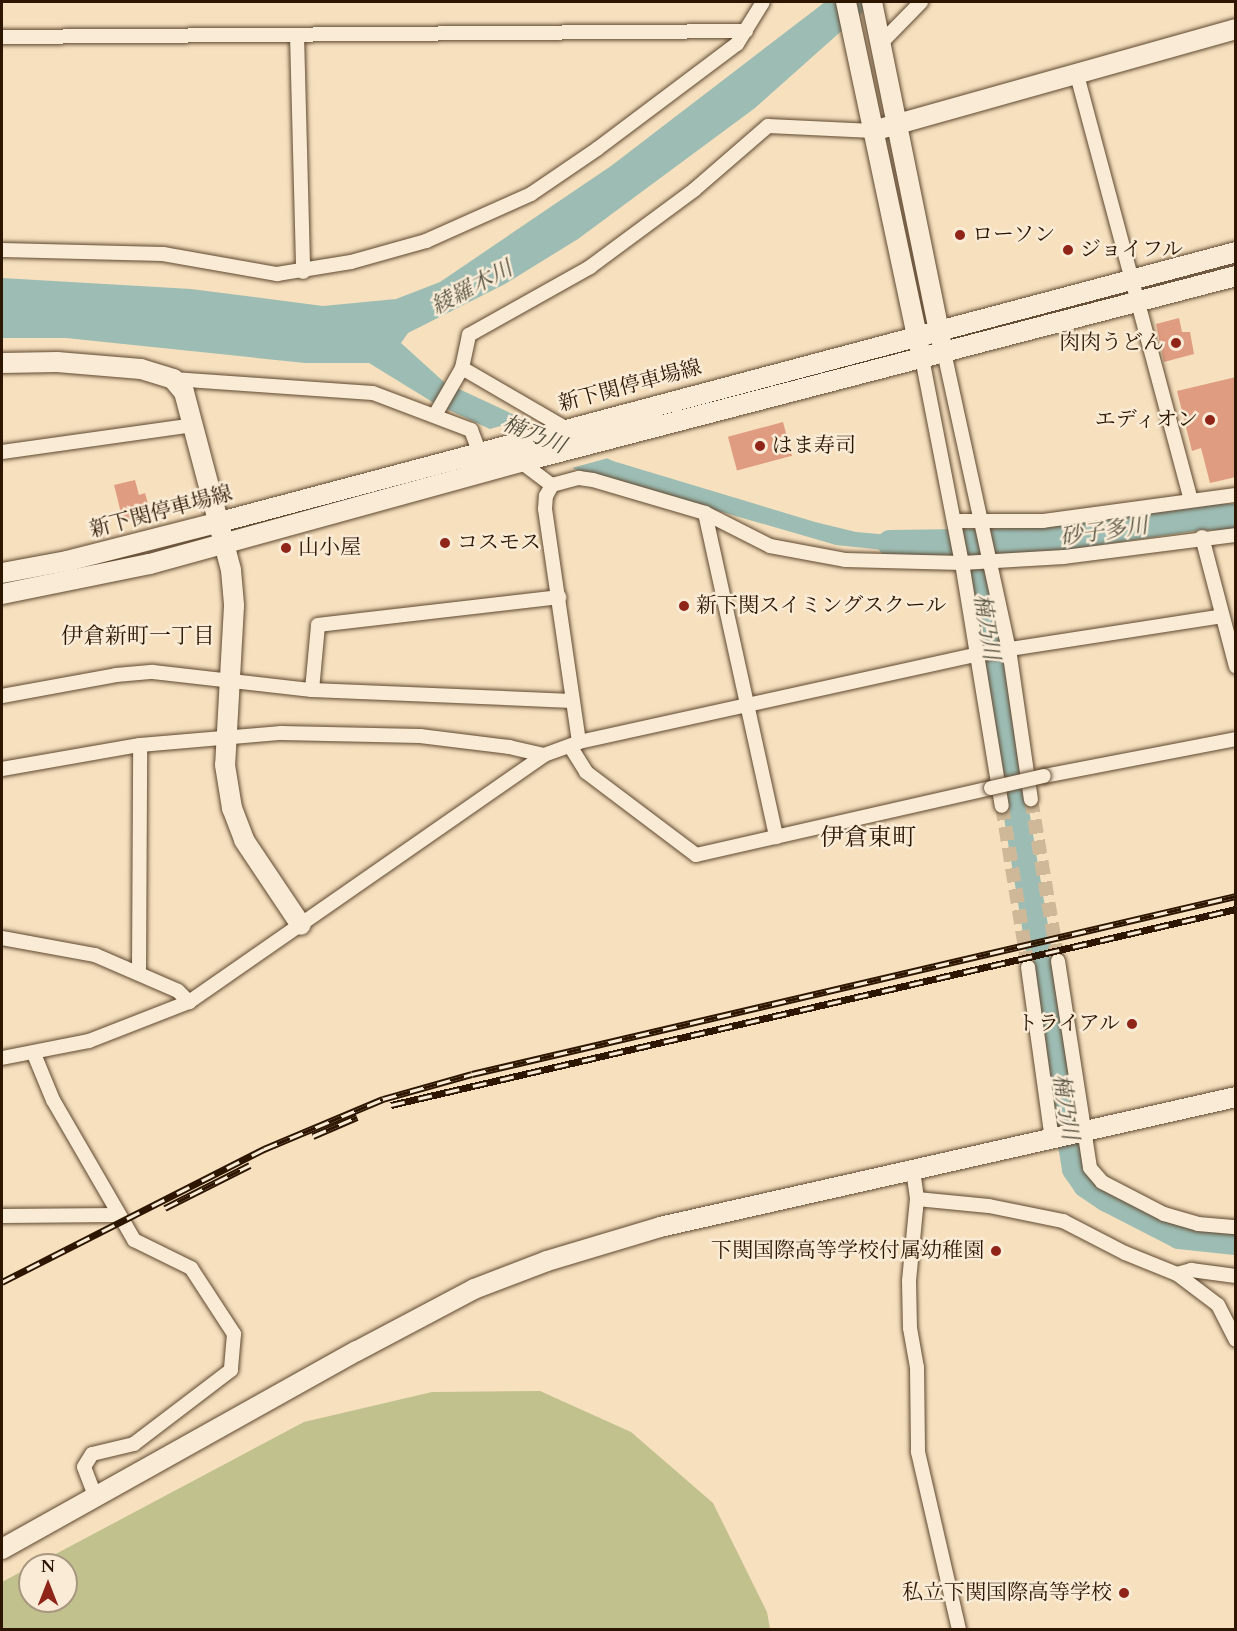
<!DOCTYPE html>
<html>
<head>
<meta charset="utf-8">
<style>
  body { margin:0 }
  #map { position:relative; width:1237px; height:1631px; overflow:hidden; background:#f6e0be; font-family:Cardo,"Noto Serif JP",serif }
  div>[style] { position:absolute }
  .green>* { inset:0; background:#c1c18e }
  .water>* { inset:0; background:#9dbdb4 }
  .pier>* { inset:0; background:#f6e0be }
  .river>* { height:26px; margin:-13px; padding:0 13px; transform-origin:13px; border-radius:13px; background:#9dbdb4 }
  .building>* { inset:0; background:#e09c80; transform-origin:0 0 }
  .street-tunnel>* { height:14px; margin-top:-7px; transform-origin:0; background:repeating-linear-gradient(90deg,#ceb898 0 14px,transparent 0 21px) }
  .roads { filter:drop-shadow(0 0 2px #5f4830) drop-shadow(0 0 2px #5f4830) }
  .street>* { height:14px; margin:-7px; padding:0 7px; transform-origin:7px; border-radius:7px; background:#f9ebd5 }
  .secondary>* { height:20px; margin:-10px; padding:0 10px; transform-origin:10px; border-radius:10px; background:#f9ebd5 }
  .rail>* { height:7px; margin-top:-3.5px; transform-origin:0; background:repeating-linear-gradient(90deg,#f9ebd5 0 14px,#2d1600 0 28px); box-sizing:border-box; border-block:2px solid #2d1600 }
  .bridges { filter:drop-shadow(0 0 2px #5f4830) drop-shadow(0 0 2px #5f4830) }
  .street-bridge>* { height:14px; margin:-7px; padding:0 7px; transform-origin:7px; border-radius:7px; background:#f9ebd5 }
  .dots>* { width:16px; height:16px; translate:-50% -50%; box-sizing:border-box; border:3px solid #f9ebd5; border-radius:50% }
  span { translate:-50% -50%; white-space:nowrap; text-align:center; line-height:1.15; -webkit-text-stroke:5px #f9ebd5; paint-order:stroke }
  .poi-label { font-size:21px; color:#2d1600 }
  .left { translate:0 -50%; text-align:left }
  .right { translate:-100% -50%; text-align:right }
  .street-label { font-size:21px; color:#2d1600 }
  .water-label { font-size:22px; color:#54503f; font-style:italic }
  .neighbourhood-label { font-size:22px; color:#2d1600 }
  .quarter-label { font-size:24px; color:#2d1600 }
  .frame { position:absolute; inset:0; border:3px solid #2d1600; pointer-events:none }
  .north { position:absolute; left:18px; top:1553px; width:60px; height:60px; box-sizing:border-box; background:#f9ebd5; border:2px solid #a79680; border-radius:50%; rotate:0deg; font-size:16px; font-weight:700; line-height:24px; text-align:center; color:#2d1600 }
  .north::after { content:''; display:block; margin:auto; width:21px; height:27px; background:#8f2418; clip-path:polygon(50% 0,100% 100%,50% 72%,0 100%) }
</style>
</head>
<body>
<div id="map">
  <div class="green">
    <div style="clip-path:polygon(540px 1391px,631px 1432px,713px 1503px,767px 1612px,770px 1629px,2px 1629px,2px 1582px,30px 1567px,30px 1601px,66px 1601px,66px 1565px,35px 1565px,304px 1422px,432px 1392px)"></div>
  </div>
  <div class="water">
    <div style="clip-path:polygon(825px 2px,874px 2px,755px 108px,578px 239px,505px 284px,408px 333px,401px 343px,444px 382px,613px 461px,815px 522px,856px 532px,923px 538px,922px 554px,836px 545px,577px 470px,434px 403px,369px 363px,305px 363px,66px 338px,2px 338px,2px 278px,191px 289px,323px 306px,396px 299px,440px 282px,611px 166px)"></div>
  </div>
  <div class="pier">
    <div style="clip-path:polygon(526px 419px,612px 457px,568px 469px,486px 430px)"></div>
  </div>
  <div class="river">
    <div style="left:890px;top:543px;width:148px;rotate:-0.8deg"></div>
    <div style="left:1038px;top:541px;width:164px;rotate:-8.4deg"></div>
    <div style="left:1200px;top:517px;width:36px"></div>
    <div style="left:972px;top:544px;width:633px;rotate:80.64deg"></div>
    <div style="left:1075px;top:1169px;width:19px;rotate:55deg"></div>
    <div style="left:1086px;top:1185px;width:25px;rotate:34deg"></div>
    <div style="left:1107px;top:1199px;width:81px;rotate:27.2deg"></div>
    <div style="left:1179px;top:1236px;width:57px;rotate:6deg"></div>
  </div>
  <div class="building">
    <div style="clip-path:polygon(1179px 318px,1182px 332px,1190px 332px,1194px 354px,1164px 362px,1156px 324px)"></div>
    <div style="clip-path:polygon(1236px 377px,1236px 477px,1210px 483px,1201px 448px,1192px 451px,1177px 391px)"></div>
    <div style="left:783px;top:422px;width:35px;height:57px;rotate:75deg"></div>
    <div style="clip-path:polygon(135px 480px,139px 495px,145px 493px,148px 504px,142px 506px,145px 516px,123px 521px,114px 485px)"></div>
  </div>
  <div class="street-tunnel">
    <div style="left:1031px;top:799px;width:164px;rotate:80.5deg"></div>
    <div style="left:1002px;top:806px;width:163px;rotate:80.8deg"></div>
  </div>
  <div class="roads">
    <div class="street">
      <div style="left:297px;top:35px;width:237px;rotate:88.5deg"></div>
      <div style="left:2px;top:37px;width:744px;rotate:-0.46deg"></div>
      <div style="left:880px;top:44px;width:59px;rotate:-45.7deg"></div>
      <div style="left:1077px;top:75px;width:439px;rotate:75deg"></div>
      <div style="left:2px;top:250px;width:161px;rotate:1.4deg"></div>
      <div style="left:163px;top:254px;width:116px;rotate:10deg"></div>
      <div style="left:277px;top:274px;width:75px;rotate:-9.2deg"></div>
      <div style="left:351px;top:262px;width:78px;rotate:-15.6deg"></div>
      <div style="left:426px;top:241px;width:115px;rotate:-24.1deg"></div>
      <div style="left:531px;top:194px;width:80px;rotate:-34.3deg"></div>
      <div style="left:597px;top:149px;width:175px;rotate:-36.9deg"></div>
      <div style="left:737px;top:44px;width:49px;rotate:-58.2deg"></div>
      <div style="left:944px;top:352px;width:304px;rotate:77.7deg"></div>
      <div style="left:1009px;top:649px;width:152px;rotate:81.7deg"></div>
      <div style="left:922px;top:358px;width:209px;rotate:79deg"></div>
      <div style="left:962px;top:563px;width:246px;rotate:80.7deg"></div>
      <div style="left:462px;top:368px;width:119px;rotate:30.2deg"></div>
      <div style="left:173px;top:379px;width:200px;rotate:4deg"></div>
      <div style="left:373px;top:393px;width:105px;rotate:20.7deg"></div>
      <div style="left:471px;top:430px;width:22px;rotate:69deg"></div>
      <div style="left:435px;top:415px;width:54px;rotate:-60.1deg"></div>
      <div style="left:462px;top:368px;width:34px;rotate:-78deg"></div>
      <div style="left:469px;top:335px;width:139px;rotate:-29.3deg"></div>
      <div style="left:590px;top:267px;width:129px;rotate:-36.5deg"></div>
      <div style="left:694px;top:190px;width:98px;rotate:-40.9deg"></div>
      <div style="left:768px;top:126px;width:105px;rotate:2.7deg"></div>
      <div style="left:2px;top:452px;width:195px;rotate:-8deg"></div>
      <div style="left:521px;top:462px;width:39px;rotate:37deg"></div>
      <div style="left:705px;top:513px;width:332px;rotate:77.6deg"></div>
      <div style="left:954px;top:521px;width:89px"></div>
      <div style="left:1043px;top:521px;width:195px;rotate:-7.7deg"></div>
      <div style="left:1202px;top:537px;width:134px;rotate:75.3deg"></div>
      <div style="left:312px;top:690px;width:65px;rotate:-84.7deg"></div>
      <div style="left:318px;top:625px;width:243px;rotate:-6.6deg"></div>
      <div style="left:2px;top:696px;width:116px;rotate:-10.4deg"></div>
      <div style="left:116px;top:675px;width:37px;rotate:-5deg"></div>
      <div style="left:153px;top:672px;width:160px;rotate:6.5deg"></div>
      <div style="left:312px;top:690px;width:260px;rotate:2.4deg"></div>
      <div style="left:579px;top:742px;width:235px;rotate:-98.3deg"></div>
      <div style="left:545px;top:509px;width:13px;rotate:-86deg"></div>
      <div style="left:546px;top:496px;width:13px;rotate:-61deg"></div>
      <div style="left:552px;top:485px;width:28px;rotate:-15deg"></div>
      <div style="left:579px;top:478px;width:14px;rotate:8deg"></div>
      <div style="left:593px;top:480px;width:117px;rotate:16.4deg"></div>
      <div style="left:705px;top:513px;width:73px;rotate:26.9deg"></div>
      <div style="left:770px;top:546px;width:76px;rotate:10.6deg"></div>
      <div style="left:845px;top:560px;width:117px;rotate:1.5deg"></div>
      <div style="left:962px;top:563px;width:102px;rotate:-3.4deg"></div>
      <div style="left:1064px;top:557px;width:173px;rotate:-7.3deg"></div>
      <div style="left:570px;top:746px;width:31px;rotate:58deg"></div>
      <div style="left:586px;top:772px;width:138px;rotate:37deg"></div>
      <div style="left:696px;top:855px;width:303px;rotate:-12.8deg"></div>
      <div style="left:2px;top:769px;width:140px;rotate:-9.9deg"></div>
      <div style="left:140px;top:745px;width:142px;rotate:-4.9deg"></div>
      <div style="left:281px;top:733px;width:139px;rotate:1.2deg"></div>
      <div style="left:420px;top:736px;width:90px;rotate:7deg"></div>
      <div style="left:509px;top:747px;width:36px;rotate:13deg"></div>
      <div style="left:1044px;top:776px;width:196px;rotate:-10.9deg"></div>
      <div style="left:2px;top:938px;width:95px;rotate:10.4deg"></div>
      <div style="left:95px;top:955px;width:90px;rotate:23.4deg"></div>
      <div style="left:178px;top:991px;width:16px;rotate:45deg"></div>
      <div style="left:1058px;top:961px;width:209px;rotate:81.2deg"></div>
      <div style="left:1090px;top:1168px;width:18px;rotate:49deg"></div>
      <div style="left:1102px;top:1182px;width:70px;rotate:27.3deg"></div>
      <div style="left:1164px;top:1214px;width:35px;rotate:16deg"></div>
      <div style="left:1198px;top:1224px;width:38px;rotate:5deg"></div>
      <div style="left:1028px;top:967px;width:174px;rotate:82.1deg"></div>
      <div style="left:139px;top:973px;width:228px;rotate:-89.7deg"></div>
      <div style="left:34px;top:1054px;width:50px;rotate:67.6deg"></div>
      <div style="left:53px;top:1100px;width:162px;rotate:59.9deg"></div>
      <div style="left:134px;top:1240px;width:64px;rotate:26.2deg"></div>
      <div style="left:191px;top:1268px;width:79px;rotate:56.9deg"></div>
      <div style="left:234px;top:1334px;width:36px;rotate:95deg"></div>
      <div style="left:231px;top:1370px;width:122px;rotate:142.7deg"></div>
      <div style="left:134px;top:1444px;width:43px;rotate:166.6deg"></div>
      <div style="left:92px;top:1454px;width:15px;rotate:122deg"></div>
      <div style="left:84px;top:1467px;width:31px;rotate:69deg"></div>
      <div style="left:2px;top:1058px;width:89px;rotate:-11.1deg"></div>
      <div style="left:89px;top:1041px;width:107px;rotate:-21.3deg"></div>
      <div style="left:189px;top:1002px;width:432px;rotate:-34.8deg"></div>
      <div style="left:544px;top:755px;width:37px;rotate:-20deg"></div>
      <div style="left:579px;top:742px;width:415px;rotate:-12.4deg"></div>
      <div style="left:984px;top:653px;width:241px;rotate:-8.8deg"></div>
      <div style="left:913px;top:1170px;width:29px;rotate:82deg"></div>
      <div style="left:917px;top:1199px;width:82px;rotate:95.6deg"></div>
      <div style="left:909px;top:1281px;width:47px;rotate:88.8deg"></div>
      <div style="left:910px;top:1328px;width:40px;rotate:80deg"></div>
      <div style="left:917px;top:1367px;width:85px;rotate:89.3deg"></div>
      <div style="left:918px;top:1452px;width:183px;rotate:77deg"></div>
      <div style="left:917px;top:1199px;width:72px;rotate:5.6deg"></div>
      <div style="left:989px;top:1206px;width:76px;rotate:11.5deg"></div>
      <div style="left:1063px;top:1221px;width:70px;rotate:27.3deg"></div>
      <div style="left:1125px;top:1253px;width:56px;rotate:22deg"></div>
      <div style="left:1177px;top:1274px;width:51px;rotate:37.1deg"></div>
      <div style="left:1218px;top:1305px;width:39px;rotate:63deg"></div>
      <div style="left:2px;top:1216px;width:115px;rotate:-0.5deg"></div>
      <div style="left:1177px;top:1274px;width:15px;rotate:-16deg"></div>
      <div style="left:1191px;top:1270px;width:45px;rotate:7.6deg"></div>
    </div>
    <div class="secondary">
      <div style="left:846px;top:2px;width:351px;rotate:78deg"></div>
      <div style="left:872px;top:2px;width:345px;rotate:78.5deg"></div>
      <div style="left:873px;top:131px;width:377px;rotate:-15.7deg"></div>
      <div style="left:2px;top:363px;width:55px;rotate:-1deg"></div>
      <div style="left:57px;top:362px;width:84px;rotate:4.8deg"></div>
      <div style="left:141px;top:369px;width:34px;rotate:17deg"></div>
      <div style="left:173px;top:379px;width:17px;rotate:50deg"></div>
      <div style="left:184px;top:392px;width:184px;rotate:75.2deg"></div>
      <div style="left:231px;top:570px;width:36px;rotate:85deg"></div>
      <div style="left:234px;top:606px;width:159px;rotate:93.2deg"></div>
      <div style="left:225px;top:765px;width:44px;rotate:80.8deg"></div>
      <div style="left:232px;top:808px;width:34px;rotate:69deg"></div>
      <div style="left:244px;top:840px;width:102px;rotate:56.2deg"></div>
      <div style="left:2px;top:573px;width:66px;rotate:-10.5deg"></div>
      <div style="left:67px;top:561px;width:158px;rotate:-14.3deg"></div>
      <div style="left:220px;top:522px;width:1051px;rotate:-14.88deg"></div>
      <div style="left:2px;top:594px;width:151px;rotate:-11.5deg"></div>
      <div style="left:150px;top:564px;width:385px;rotate:-15.4deg"></div>
      <div style="left:521px;top:462px;width:739px;rotate:-14.58deg"></div>
      <div style="left:2px;top:1549px;width:406px;rotate:-29.2deg"></div>
      <div style="left:357px;top:1351px;width:132px;rotate:-27.9deg"></div>
      <div style="left:474px;top:1289px;width:78px;rotate:-21deg"></div>
      <div style="left:547px;top:1261px;width:118px;rotate:-16.7deg"></div>
      <div style="left:660px;top:1227px;width:590px;rotate:-12.72deg"></div>
    </div>
  </div>
  <div class="rail">
    <div style="left:391px;top:1105px;width:867px;rotate:-13.06deg"></div>
    <div style="left:313px;top:1136px;width:48px;rotate:-23.4deg"></div>
    <div style="left:165px;top:1208px;width:95px;rotate:-26.8deg"></div>
    <div style="left:2px;top:1282px;width:294px;rotate:-26.9deg"></div>
    <div style="left:264px;top:1149px;width:129px;rotate:-22.8deg"></div>
    <div style="left:383px;top:1099px;width:92px;rotate:-15.7deg"></div>
    <div style="left:472px;top:1074px;width:784px;rotate:-13.12deg"></div>
  </div>
  <div class="bridges">
    <div class="street-bridge">
      <div style="left:991px;top:788px;width:54px;rotate:-12.8deg"></div>
    </div>
  </div>
  <div class="dots">
    <div style="left:960px;top:235px;background:#8f2418"></div>
    <div style="left:1068px;top:250px;background:#8f2418"></div>
    <div style="left:1176px;top:343px;background:#8f2418"></div>
    <div style="left:1210px;top:420px;background:#8f2418"></div>
    <div style="left:760px;top:446px;background:#8f2418"></div>
    <div style="left:445px;top:543px;background:#8f2418"></div>
    <div style="left:286px;top:548px;background:#8f2418"></div>
    <div style="left:684px;top:606px;background:#8f2418"></div>
    <div style="left:1132px;top:1024px;background:#8f2418"></div>
    <div style="left:996px;top:1251px;background:#8f2418"></div>
    <div style="left:1124px;top:1593px;background:#8f2418"></div>
  </div>
  <div class="poi-label">
    <span class="left" style="left:972px;top:235px">ローソン</span>
    <span class="left" style="left:1080px;top:250px">ジョイフル</span>
    <span class="right" style="left:1164px;top:343px">肉肉うどん</span>
    <span class="right" style="left:1198px;top:420px">エディオン</span>
    <span class="left" style="left:772px;top:446px">はま寿司</span>
    <span class="left" style="left:457px;top:543px">コスモス</span>
    <span class="left" style="left:298px;top:548px">山小屋</span>
    <span class="left" style="left:696px;top:606px">新下関スイミングスクール</span>
    <span class="right" style="left:1120px;top:1024px">トライアル</span>
    <span class="right" style="left:984px;top:1251px">下関国際高等学校付属幼稚園</span>
    <span class="right" style="left:1112px;top:1593px">私立下関国際高等学校</span>
  </div>
  <div class="street-label">
    <span style="left:630px;top:386px;rotate:-15deg">新下関停車場線</span>
    <span style="left:161px;top:512px;rotate:-15deg">新下関停車場線</span>
  </div>
  <div class="water-label">
    <span style="left:472px;top:288px;rotate:-28deg">綾羅木川</span>
    <span style="left:534px;top:435px;rotate:22deg">楠乃川</span>
    <span style="left:1104px;top:532px;rotate:-8deg">砂子多川</span>
    <span style="left:986px;top:627px;rotate:81deg">楠乃川</span>
    <span style="left:1065px;top:1107px;rotate:81deg">楠乃川</span>
  </div>
  <div class="neighbourhood-label">
    <span style="left:138px;top:637px">伊倉新町一丁目</span>
  </div>
  <div class="quarter-label">
    <span style="left:868px;top:838px">伊倉東町</span>
  </div>
  <div class="frame"></div>
  <div class="north">N</div>
</div>
</body>
</html>
